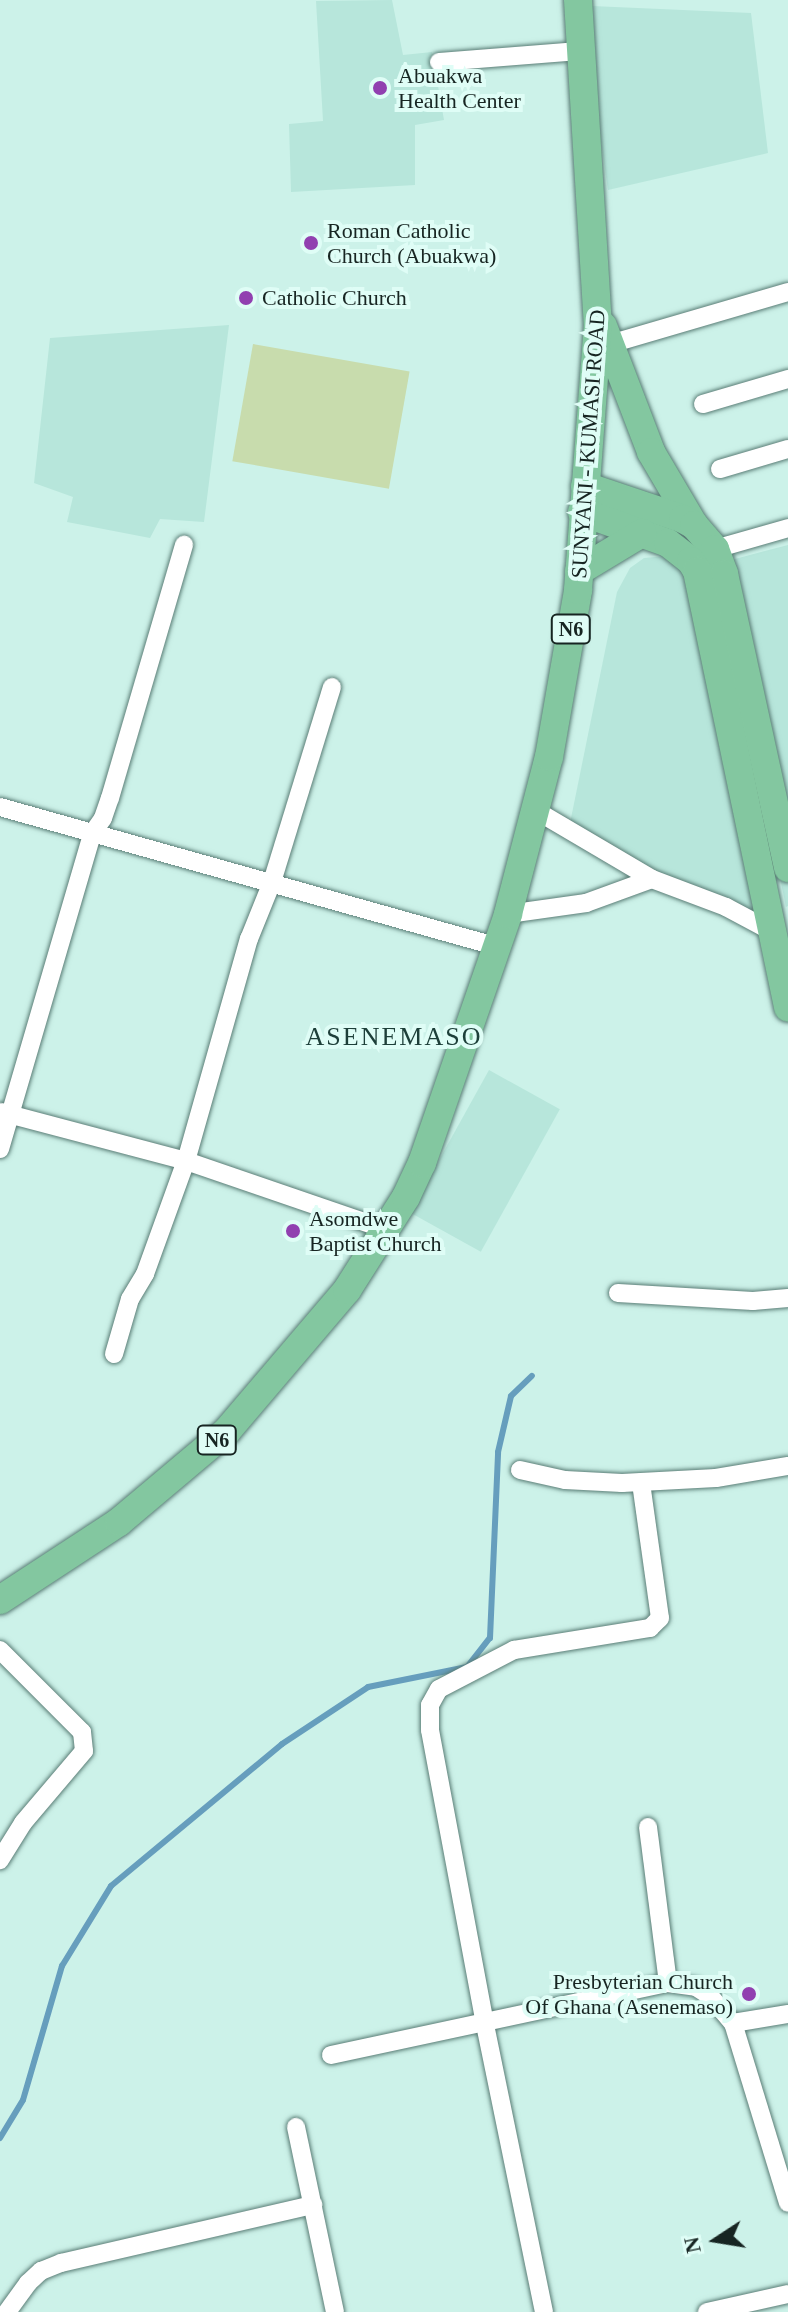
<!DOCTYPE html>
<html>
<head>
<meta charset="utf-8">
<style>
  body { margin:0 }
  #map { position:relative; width:788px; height:2312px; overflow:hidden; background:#ccf2e9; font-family:Georgia,serif }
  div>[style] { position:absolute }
  .built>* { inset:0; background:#b7e6db; transform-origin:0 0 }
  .green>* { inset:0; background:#c8dcad; transform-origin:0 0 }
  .stream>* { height:6px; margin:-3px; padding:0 3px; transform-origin:3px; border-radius:3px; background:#669ebd }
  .roads { filter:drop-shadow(0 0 2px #5a7d76) drop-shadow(0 0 2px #5a7d76) }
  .street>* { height:18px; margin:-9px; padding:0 9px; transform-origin:9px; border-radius:9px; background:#fff }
  .primary>* { height:28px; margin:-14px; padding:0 14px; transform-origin:14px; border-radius:14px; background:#83c7a0 }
  .dots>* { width:22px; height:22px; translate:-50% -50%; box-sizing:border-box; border:4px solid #dffdf6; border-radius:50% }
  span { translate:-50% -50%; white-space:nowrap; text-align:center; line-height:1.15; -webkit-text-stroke:8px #dffdf6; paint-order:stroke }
  .shield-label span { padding:2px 6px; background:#dffdf6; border:2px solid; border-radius:6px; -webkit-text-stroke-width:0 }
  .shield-label { font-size:20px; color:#172522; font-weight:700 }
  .poi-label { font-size:22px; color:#172522 }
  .left { translate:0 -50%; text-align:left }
  .right { translate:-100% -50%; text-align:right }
  .street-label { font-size:22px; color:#172522 }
  .quarter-label { font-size:26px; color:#1d3f39; letter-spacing:2px }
  .north { position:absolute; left:676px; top:2200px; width:80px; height:80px; -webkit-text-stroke:6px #dffdf6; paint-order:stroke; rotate:258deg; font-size:22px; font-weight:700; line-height:32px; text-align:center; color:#172522 }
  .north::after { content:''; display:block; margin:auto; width:28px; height:36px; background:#172522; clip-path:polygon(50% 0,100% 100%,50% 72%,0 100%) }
</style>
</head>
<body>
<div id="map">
  <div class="built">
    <div style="clip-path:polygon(392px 0,403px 55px,432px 52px,444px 120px,415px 125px,415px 185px,291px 192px,289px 124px,323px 121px,316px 1px)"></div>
    <div style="clip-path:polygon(592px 6px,751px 13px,768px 153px,608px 190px,591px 71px)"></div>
    <div style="clip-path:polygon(229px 325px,204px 522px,160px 519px,150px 538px,67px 522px,73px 497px,34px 483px,50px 338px)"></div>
    <div style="clip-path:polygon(788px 545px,788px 906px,786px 907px,716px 564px)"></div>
    <div style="clip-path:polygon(667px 556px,695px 585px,767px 932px,567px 838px,617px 592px,630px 568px,644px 558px)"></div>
    <div style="left:489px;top:1070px;width:81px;height:163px;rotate:29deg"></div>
  </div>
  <div class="green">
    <div style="left:253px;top:344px;width:159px;height:119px;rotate:10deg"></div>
  </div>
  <div class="stream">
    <div style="left:0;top:2138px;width:44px;rotate:-58.8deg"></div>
    <div style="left:23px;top:2100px;width:140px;rotate:-73.8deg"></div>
    <div style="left:62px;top:1966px;width:94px;rotate:-58.5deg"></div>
    <div style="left:111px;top:1886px;width:222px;rotate:-39.7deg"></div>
    <div style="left:282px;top:1744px;width:103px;rotate:-33.5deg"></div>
    <div style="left:368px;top:1687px;width:101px;rotate:-11.4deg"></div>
    <div style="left:467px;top:1667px;width:37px;rotate:-52deg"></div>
    <div style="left:490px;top:1638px;width:186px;rotate:-87.5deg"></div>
    <div style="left:498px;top:1452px;width:57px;rotate:-76.9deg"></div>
    <div style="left:511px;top:1396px;width:29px;rotate:-44deg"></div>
  </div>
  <div class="roads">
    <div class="street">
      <div style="left:439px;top:62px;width:141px;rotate:-4.5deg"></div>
      <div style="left:610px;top:344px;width:185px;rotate:-16.3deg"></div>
      <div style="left:703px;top:404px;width:89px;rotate:-16.4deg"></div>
      <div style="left:720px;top:469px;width:71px;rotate:-16.4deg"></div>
      <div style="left:715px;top:549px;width:76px;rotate:-16deg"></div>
      <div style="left:0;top:807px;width:514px;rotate:15.69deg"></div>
      <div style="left:535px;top:810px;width:136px;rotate:30.5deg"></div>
      <div style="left:652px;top:879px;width:79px;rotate:20.7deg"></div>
      <div style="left:726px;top:907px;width:51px;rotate:28.1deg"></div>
      <div style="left:508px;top:914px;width:79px;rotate:-8deg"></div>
      <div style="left:586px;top:903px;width:70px;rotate:-20deg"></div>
      <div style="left:1px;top:1112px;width:191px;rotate:14.8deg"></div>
      <div style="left:186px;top:1161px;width:210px;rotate:18.9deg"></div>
      <div style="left:0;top:1149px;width:328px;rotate:-73.7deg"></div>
      <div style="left:92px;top:834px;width:19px;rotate:-55deg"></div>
      <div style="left:103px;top:818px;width:21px;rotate:-71deg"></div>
      <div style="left:110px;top:798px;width:264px;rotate:-73.7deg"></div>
      <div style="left:618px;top:1293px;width:135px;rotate:3.4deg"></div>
      <div style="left:753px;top:1301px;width:35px;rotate:-5deg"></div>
      <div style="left:114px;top:1354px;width:57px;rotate:-73.8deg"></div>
      <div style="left:130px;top:1299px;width:29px;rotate:-59deg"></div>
      <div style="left:145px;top:1274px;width:120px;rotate:-70.1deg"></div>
      <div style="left:186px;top:1161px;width:231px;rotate:-74.2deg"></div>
      <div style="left:249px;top:939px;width:61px;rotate:-68deg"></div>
      <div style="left:272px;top:882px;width:204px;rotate:-72.9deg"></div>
      <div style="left:520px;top:1470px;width:46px;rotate:12.5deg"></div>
      <div style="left:565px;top:1480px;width:57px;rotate:3deg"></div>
      <div style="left:622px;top:1483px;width:94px;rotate:-3deg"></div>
      <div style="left:716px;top:1478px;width:73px;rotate:-9.5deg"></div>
      <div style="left:0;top:1650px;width:116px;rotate:45deg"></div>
      <div style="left:82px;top:1732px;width:19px;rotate:84deg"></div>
      <div style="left:84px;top:1751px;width:94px;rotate:130.3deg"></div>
      <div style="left:23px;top:1823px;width:44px;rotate:121.9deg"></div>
      <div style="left:648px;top:1827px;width:157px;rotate:82.7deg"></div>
      <div style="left:733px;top:2023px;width:56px;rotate:-9.3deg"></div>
      <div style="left:331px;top:2055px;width:345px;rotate:-12.1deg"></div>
      <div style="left:668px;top:1983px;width:28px;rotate:8deg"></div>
      <div style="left:696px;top:1987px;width:17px;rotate:33deg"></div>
      <div style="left:710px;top:1996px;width:35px;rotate:50deg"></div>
      <div style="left:733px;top:2023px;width:188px;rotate:73deg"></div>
      <div style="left:296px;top:2127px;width:189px;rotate:78.1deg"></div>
      <div style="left:7px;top:2312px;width:36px;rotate:-54deg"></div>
      <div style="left:28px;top:2283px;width:18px;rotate:-43deg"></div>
      <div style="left:41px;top:2271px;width:22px;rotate:-22deg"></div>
      <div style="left:61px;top:2263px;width:259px;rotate:-13deg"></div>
      <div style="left:544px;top:2312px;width:294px;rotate:-101.6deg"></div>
      <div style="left:485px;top:2024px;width:299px;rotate:-100.6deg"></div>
      <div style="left:430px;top:1730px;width:25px;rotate:-90deg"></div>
      <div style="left:430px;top:1705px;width:18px;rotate:-61deg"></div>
      <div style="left:439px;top:1689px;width:85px;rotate:-27.5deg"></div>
      <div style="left:514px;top:1650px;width:138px;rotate:-9.2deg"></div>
      <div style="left:650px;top:1628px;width:14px;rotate:-45deg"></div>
      <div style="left:660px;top:1618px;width:137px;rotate:-98deg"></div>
      <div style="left:707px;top:2312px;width:83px;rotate:-12.5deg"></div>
    </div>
    <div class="primary">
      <div style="left:603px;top:326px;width:135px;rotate:69.1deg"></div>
      <div style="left:651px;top:452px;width:85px;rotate:59.5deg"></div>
      <div style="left:585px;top:486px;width:103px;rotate:18.6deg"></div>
      <div style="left:683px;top:519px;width:13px;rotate:29deg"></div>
      <div style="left:694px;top:525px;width:32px;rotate:49deg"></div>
      <div style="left:715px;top:549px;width:27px;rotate:70deg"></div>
      <div style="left:724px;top:574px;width:301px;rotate:77.7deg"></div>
      <div style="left:582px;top:512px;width:91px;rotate:19.8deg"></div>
      <div style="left:668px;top:543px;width:29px;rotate:38deg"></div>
      <div style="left:691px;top:561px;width:12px;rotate:59deg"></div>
      <div style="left:697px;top:571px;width:446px;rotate:78.2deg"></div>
      <div style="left:579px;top:571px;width:74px;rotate:-31.1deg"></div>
      <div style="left:0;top:1600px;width:142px;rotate:-33.2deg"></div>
      <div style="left:119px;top:1522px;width:141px;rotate:-40.1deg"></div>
      <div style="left:227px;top:1431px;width:185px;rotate:-49.6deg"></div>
      <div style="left:347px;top:1290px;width:110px;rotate:-57.6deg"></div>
      <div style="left:406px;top:1197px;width:38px;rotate:-65deg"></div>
      <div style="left:422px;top:1163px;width:263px;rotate:-70.9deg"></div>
      <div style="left:508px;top:914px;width:162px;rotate:-75.4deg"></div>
      <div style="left:549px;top:757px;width:169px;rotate:-80.1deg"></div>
      <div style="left:578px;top:590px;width:264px;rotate:-85.7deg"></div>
      <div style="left:598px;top:327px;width:328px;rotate:-93.5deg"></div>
    </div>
  </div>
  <div class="dots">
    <div style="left:380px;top:88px;background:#9140b0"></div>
    <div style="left:311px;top:243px;background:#9140b0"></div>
    <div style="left:246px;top:298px;background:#9140b0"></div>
    <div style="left:293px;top:1231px;background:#9140b0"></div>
    <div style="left:749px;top:1994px;background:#9140b0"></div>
  </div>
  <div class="shield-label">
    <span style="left:571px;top:629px">N6</span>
    <span style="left:217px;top:1440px">N6</span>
  </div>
  <div class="poi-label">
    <span class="left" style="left:398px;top:88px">Abuakwa<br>Health Center</span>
    <span class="left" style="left:327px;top:243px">Roman Catholic<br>Church (Abuakwa)</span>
    <span class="left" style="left:262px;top:298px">Catholic Church</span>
    <span class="left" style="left:309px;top:1231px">Asomdwe<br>Baptist Church</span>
    <span class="right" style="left:733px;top:1994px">Presbyterian Church<br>Of Ghana (Asenemaso)</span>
  </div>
  <div class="street-label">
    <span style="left:588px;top:444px;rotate:-86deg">SUNYANI - KUMASI ROAD</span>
  </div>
  <div class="quarter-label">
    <span style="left:394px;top:1037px">ASENEMASO</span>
  </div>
  <div class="north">N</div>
</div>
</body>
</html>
